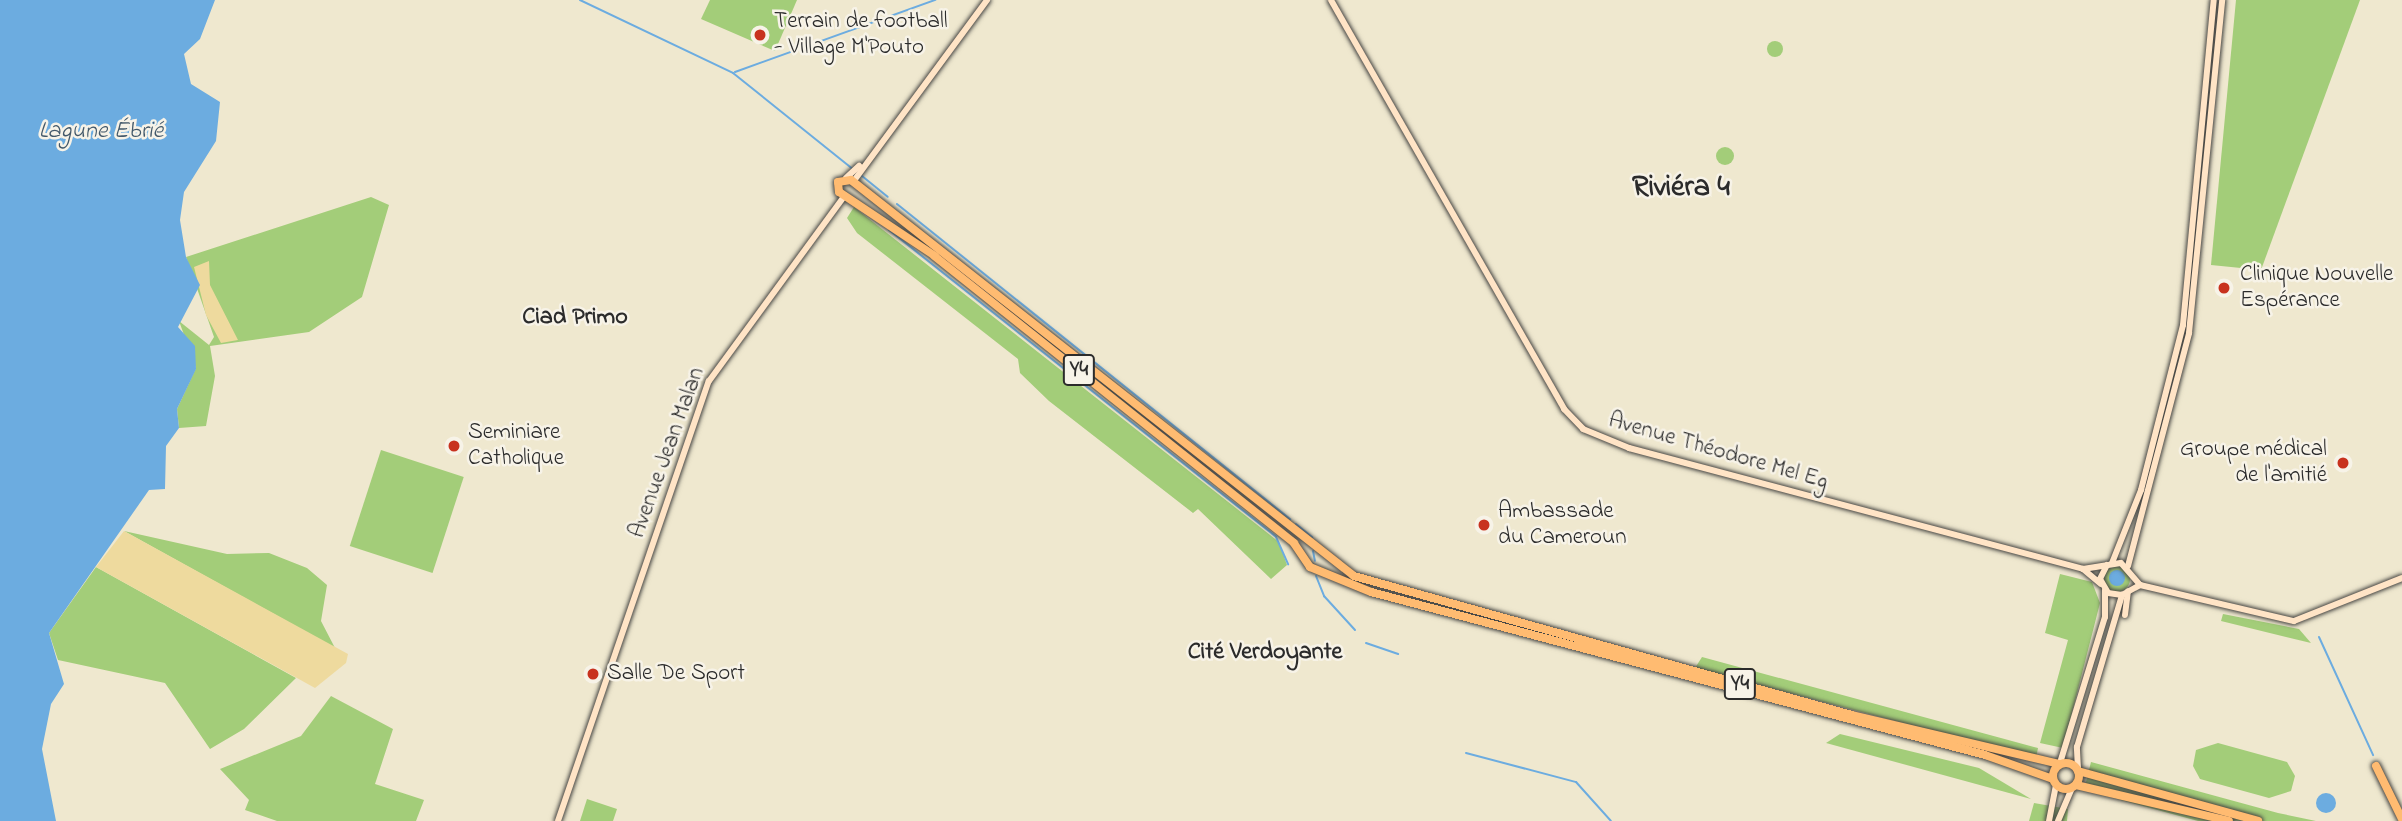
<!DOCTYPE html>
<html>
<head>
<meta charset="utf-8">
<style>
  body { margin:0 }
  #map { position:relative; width:2402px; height:821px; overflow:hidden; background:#efe8cf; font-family:"Indie Flower",sans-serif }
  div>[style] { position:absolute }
  .green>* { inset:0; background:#a3cd79; transform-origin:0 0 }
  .round { border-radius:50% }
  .sand>* { inset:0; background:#eeda9e }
  .water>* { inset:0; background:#6cace0 }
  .stream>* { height:2px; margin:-1px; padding:0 1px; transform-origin:1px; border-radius:1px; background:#6cace0 }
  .roads { filter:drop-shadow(0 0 2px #484744) drop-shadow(0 0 2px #484744) }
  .secondary>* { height:6px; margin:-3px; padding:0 3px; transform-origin:3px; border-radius:3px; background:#ffe4c6 }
  .highway>* { height:8px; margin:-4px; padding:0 4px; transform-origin:4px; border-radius:4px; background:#ffbb71 }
  .highway>.ring { margin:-4px; padding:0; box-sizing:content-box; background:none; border:8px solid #ffbb71; border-radius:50% }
  .dots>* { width:19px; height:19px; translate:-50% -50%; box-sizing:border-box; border:4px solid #f7f3e8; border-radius:50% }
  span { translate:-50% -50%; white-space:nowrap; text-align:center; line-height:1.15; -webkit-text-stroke:5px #f7f3e8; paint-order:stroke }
  .shield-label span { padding:2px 5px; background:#f7f3e8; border:2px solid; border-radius:5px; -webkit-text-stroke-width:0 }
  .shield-label { font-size:21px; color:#2b2b2b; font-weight:700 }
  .poi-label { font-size:23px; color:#2b2b2b }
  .left { translate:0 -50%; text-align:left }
  .right { translate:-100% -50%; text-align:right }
  .street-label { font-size:23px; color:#2b2b2b }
  .water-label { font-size:24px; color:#42586a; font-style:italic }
  .neighbourhood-label { font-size:24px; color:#2b2b2b; font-weight:700 }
  .district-label { font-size:30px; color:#2b2b2b; font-weight:700 }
</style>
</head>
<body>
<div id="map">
  <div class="green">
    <div style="clip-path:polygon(710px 0,797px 0,775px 51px,701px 19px)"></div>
    <div style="clip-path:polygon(2236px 0,2360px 0,2261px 270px,2211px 265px)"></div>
    <div class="round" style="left:1767px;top:41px;width:16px;height:16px"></div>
    <div class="round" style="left:1716px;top:147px;width:18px;height:18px"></div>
    <div style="clip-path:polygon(371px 197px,389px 205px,362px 297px,309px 332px,210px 346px,215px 376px,206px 426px,179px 428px,177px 409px,196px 368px,179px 321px,209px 345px,214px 337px,186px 257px)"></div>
    <div style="clip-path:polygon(854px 207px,1279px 542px,1287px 565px,1271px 579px,1198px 509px,1193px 513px,1049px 401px,1020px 373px,1018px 359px,857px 233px,847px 218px)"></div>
    <div style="left:381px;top:450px;width:87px;height:101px;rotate:18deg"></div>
    <div style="clip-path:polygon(124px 531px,227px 554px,269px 553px,307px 568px,327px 585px,321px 621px,335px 648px)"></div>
    <div class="round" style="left:2104px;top:566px;width:26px;height:26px"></div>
    <div style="clip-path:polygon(96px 567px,296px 678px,244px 729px,210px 749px,165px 683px,58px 660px,49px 633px)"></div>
    <div style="clip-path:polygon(2060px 574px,2092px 582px,2100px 603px,2063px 748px,2040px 743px,2068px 640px,2045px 633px)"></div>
    <div style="clip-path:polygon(2223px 614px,2299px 629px,2311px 643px,2221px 621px)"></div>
    <div style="clip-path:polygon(1702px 657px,2038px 748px,2036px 758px,1695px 668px)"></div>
    <div style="clip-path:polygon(331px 696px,393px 729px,375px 784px,424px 800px,416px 821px,277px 821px,245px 810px,249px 800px,220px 769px,301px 736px)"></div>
    <div style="clip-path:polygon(1840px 734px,1979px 768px,2031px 799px,1826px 743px)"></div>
    <div style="clip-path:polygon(2218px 743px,2287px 762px,2295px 776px,2291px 791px,2269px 798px,2200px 779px,2193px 766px,2196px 750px)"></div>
    <div style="clip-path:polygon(2091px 762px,2278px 813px,2316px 821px,2198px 821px,2084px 790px)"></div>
    <div style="clip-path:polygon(587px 799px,617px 809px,613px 821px,580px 821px)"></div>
    <div style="clip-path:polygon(2034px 803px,2068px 809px,2067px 821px,2029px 821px)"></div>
  </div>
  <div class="sand">
    <div style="clip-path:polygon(209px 261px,210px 285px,238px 340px,221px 343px,206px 315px,194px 267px)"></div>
    <div style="clip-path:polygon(124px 531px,348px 654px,346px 663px,315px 688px,96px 567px)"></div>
  </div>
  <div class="water">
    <div style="clip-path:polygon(0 0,215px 0,200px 39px,184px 54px,191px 84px,220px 102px,216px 141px,184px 192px,180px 220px,186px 257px,200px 285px,178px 327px,195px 346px,196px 369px,177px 409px,179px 428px,166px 446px,165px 489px,149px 490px,49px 633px,64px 684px,51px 704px,42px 749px,56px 821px,0 821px)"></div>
    <div class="round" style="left:2109px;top:570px;width:16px;height:16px"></div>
    <div class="round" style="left:2316px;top:793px;width:20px;height:20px"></div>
  </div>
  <div class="stream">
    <div style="left:580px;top:0;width:170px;rotate:25.5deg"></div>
    <div style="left:733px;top:73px;width:155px;rotate:38.7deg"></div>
    <div style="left:735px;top:72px;width:213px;rotate:-19.8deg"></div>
    <div style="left:862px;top:176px;width:33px;rotate:39deg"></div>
    <div style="left:897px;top:204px;width:504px;rotate:38.71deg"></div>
    <div style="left:889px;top:230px;width:494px;rotate:38.4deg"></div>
    <div style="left:1276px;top:537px;width:30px;rotate:66deg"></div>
    <div style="left:1296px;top:524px;width:21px;rotate:39deg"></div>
    <div style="left:1313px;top:551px;width:10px;rotate:79deg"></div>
    <div style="left:1316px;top:576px;width:22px;rotate:68deg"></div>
    <div style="left:1324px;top:596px;width:46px;rotate:47.6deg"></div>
    <div style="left:2319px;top:637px;width:130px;rotate:65.4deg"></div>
    <div style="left:1366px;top:643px;width:34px;rotate:19deg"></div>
    <div style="left:1466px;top:753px;width:114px;rotate:14.8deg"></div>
    <div style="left:1576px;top:782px;width:52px;rotate:48.1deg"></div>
  </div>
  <div class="roads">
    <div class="secondary">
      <div style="left:1331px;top:0;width:471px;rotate:60.3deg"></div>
      <div style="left:1564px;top:409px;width:28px;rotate:46deg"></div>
      <div style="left:1583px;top:429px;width:50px;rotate:22.4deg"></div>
      <div style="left:1629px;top:448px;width:470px;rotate:14.9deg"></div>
      <div style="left:2083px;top:569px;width:23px;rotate:40deg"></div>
      <div style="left:846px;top:178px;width:18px;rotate:-43deg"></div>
      <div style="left:853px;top:182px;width:226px;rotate:-53.6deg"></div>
      <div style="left:2112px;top:563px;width:79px;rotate:-68.3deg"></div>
      <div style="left:2141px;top:490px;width:170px;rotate:-75.7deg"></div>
      <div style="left:2183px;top:325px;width:326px;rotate:-84.6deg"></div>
      <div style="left:2107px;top:565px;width:16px;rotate:117deg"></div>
      <div style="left:2100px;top:579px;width:16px;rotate:60deg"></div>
      <div style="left:2108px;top:593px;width:14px;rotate:8deg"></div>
      <div style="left:2122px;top:595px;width:21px;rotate:-29deg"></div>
      <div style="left:2128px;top:566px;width:241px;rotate:-75.3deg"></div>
      <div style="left:2189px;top:333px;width:335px;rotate:-84.3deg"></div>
      <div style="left:2083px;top:569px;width:38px;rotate:-9deg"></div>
      <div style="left:2121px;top:563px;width:29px;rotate:49deg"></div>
      <div style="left:2140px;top:585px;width:158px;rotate:13.2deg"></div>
      <div style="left:2294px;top:621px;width:116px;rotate:-21.7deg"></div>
      <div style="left:2125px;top:615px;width:24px;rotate:-83deg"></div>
      <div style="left:2060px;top:763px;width:153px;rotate:-72.9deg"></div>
      <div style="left:2105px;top:617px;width:27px;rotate:-90deg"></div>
      <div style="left:2078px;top:769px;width:22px;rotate:-93deg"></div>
      <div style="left:2077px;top:747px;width:159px;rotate:-73.5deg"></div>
      <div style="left:558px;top:821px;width:465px;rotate:-71.1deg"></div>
      <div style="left:709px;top:381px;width:230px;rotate:-53.8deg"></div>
      <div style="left:2049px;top:821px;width:37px;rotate:-79deg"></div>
      <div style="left:2058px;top:821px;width:36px;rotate:-67deg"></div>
    </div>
    <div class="highway">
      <div class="ring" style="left:2053px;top:763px;width:18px;height:18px"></div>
      <div style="left:2376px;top:766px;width:59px;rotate:63.9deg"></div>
      <div style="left:2078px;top:771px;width:187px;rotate:15.5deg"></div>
      <div style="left:2053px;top:779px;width:72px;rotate:-160.6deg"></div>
      <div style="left:1985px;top:755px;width:635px;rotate:-165.13deg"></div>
      <div style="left:1371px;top:592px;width:66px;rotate:-157.7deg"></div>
      <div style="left:1310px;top:567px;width:29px;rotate:-124deg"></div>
      <div style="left:1294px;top:543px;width:460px;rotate:-141.4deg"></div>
      <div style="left:935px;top:256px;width:115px;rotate:-146.3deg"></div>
      <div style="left:839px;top:192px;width:10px;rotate:-96deg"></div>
      <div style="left:838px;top:182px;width:13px;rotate:-9deg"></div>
      <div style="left:851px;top:180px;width:640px;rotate:38.21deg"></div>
      <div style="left:1354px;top:576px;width:517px;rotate:15.6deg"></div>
      <div style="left:1852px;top:715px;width:213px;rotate:13.3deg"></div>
      <div style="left:2076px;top:785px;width:157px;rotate:13.2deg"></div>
    </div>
  </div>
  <div class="dots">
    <div style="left:760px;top:35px;background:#c8321e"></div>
    <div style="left:2224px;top:288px;background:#c8321e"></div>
    <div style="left:454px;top:446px;background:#c8321e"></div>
    <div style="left:2343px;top:463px;background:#c8321e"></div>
    <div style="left:1484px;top:525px;background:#c8321e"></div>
    <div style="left:593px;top:674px;background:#c8321e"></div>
  </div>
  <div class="shield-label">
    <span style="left:1079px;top:370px">Y4</span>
    <span style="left:1740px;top:684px">Y4</span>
  </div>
  <div class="poi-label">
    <span class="left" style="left:774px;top:35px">Terrain de football<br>- Village M'Pouto</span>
    <span class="left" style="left:2240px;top:288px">Clinique Nouvelle<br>Espérance</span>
    <span class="left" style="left:468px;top:446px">Seminiare<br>Catholique</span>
    <span class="right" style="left:2327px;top:463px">Groupe médical<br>de l'amitié</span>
    <span class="left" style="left:1498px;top:525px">Ambassade<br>du Cameroun</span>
    <span class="left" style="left:607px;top:674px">Salle De Sport</span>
  </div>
  <div class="street-label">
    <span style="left:1718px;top:452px;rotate:16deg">Avenue Théodore Mel Eg</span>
    <span style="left:668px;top:453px;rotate:-70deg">Avenue Jean Malan</span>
  </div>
  <div class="water-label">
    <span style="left:101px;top:132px">Lagune Ébrié</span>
  </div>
  <div class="neighbourhood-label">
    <span style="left:575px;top:318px">Ciad Primo</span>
    <span style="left:1265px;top:653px">Cité Verdoyante</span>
  </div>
  <div class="district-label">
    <span style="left:1681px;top:188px">Riviéra 4</span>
  </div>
</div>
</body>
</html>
